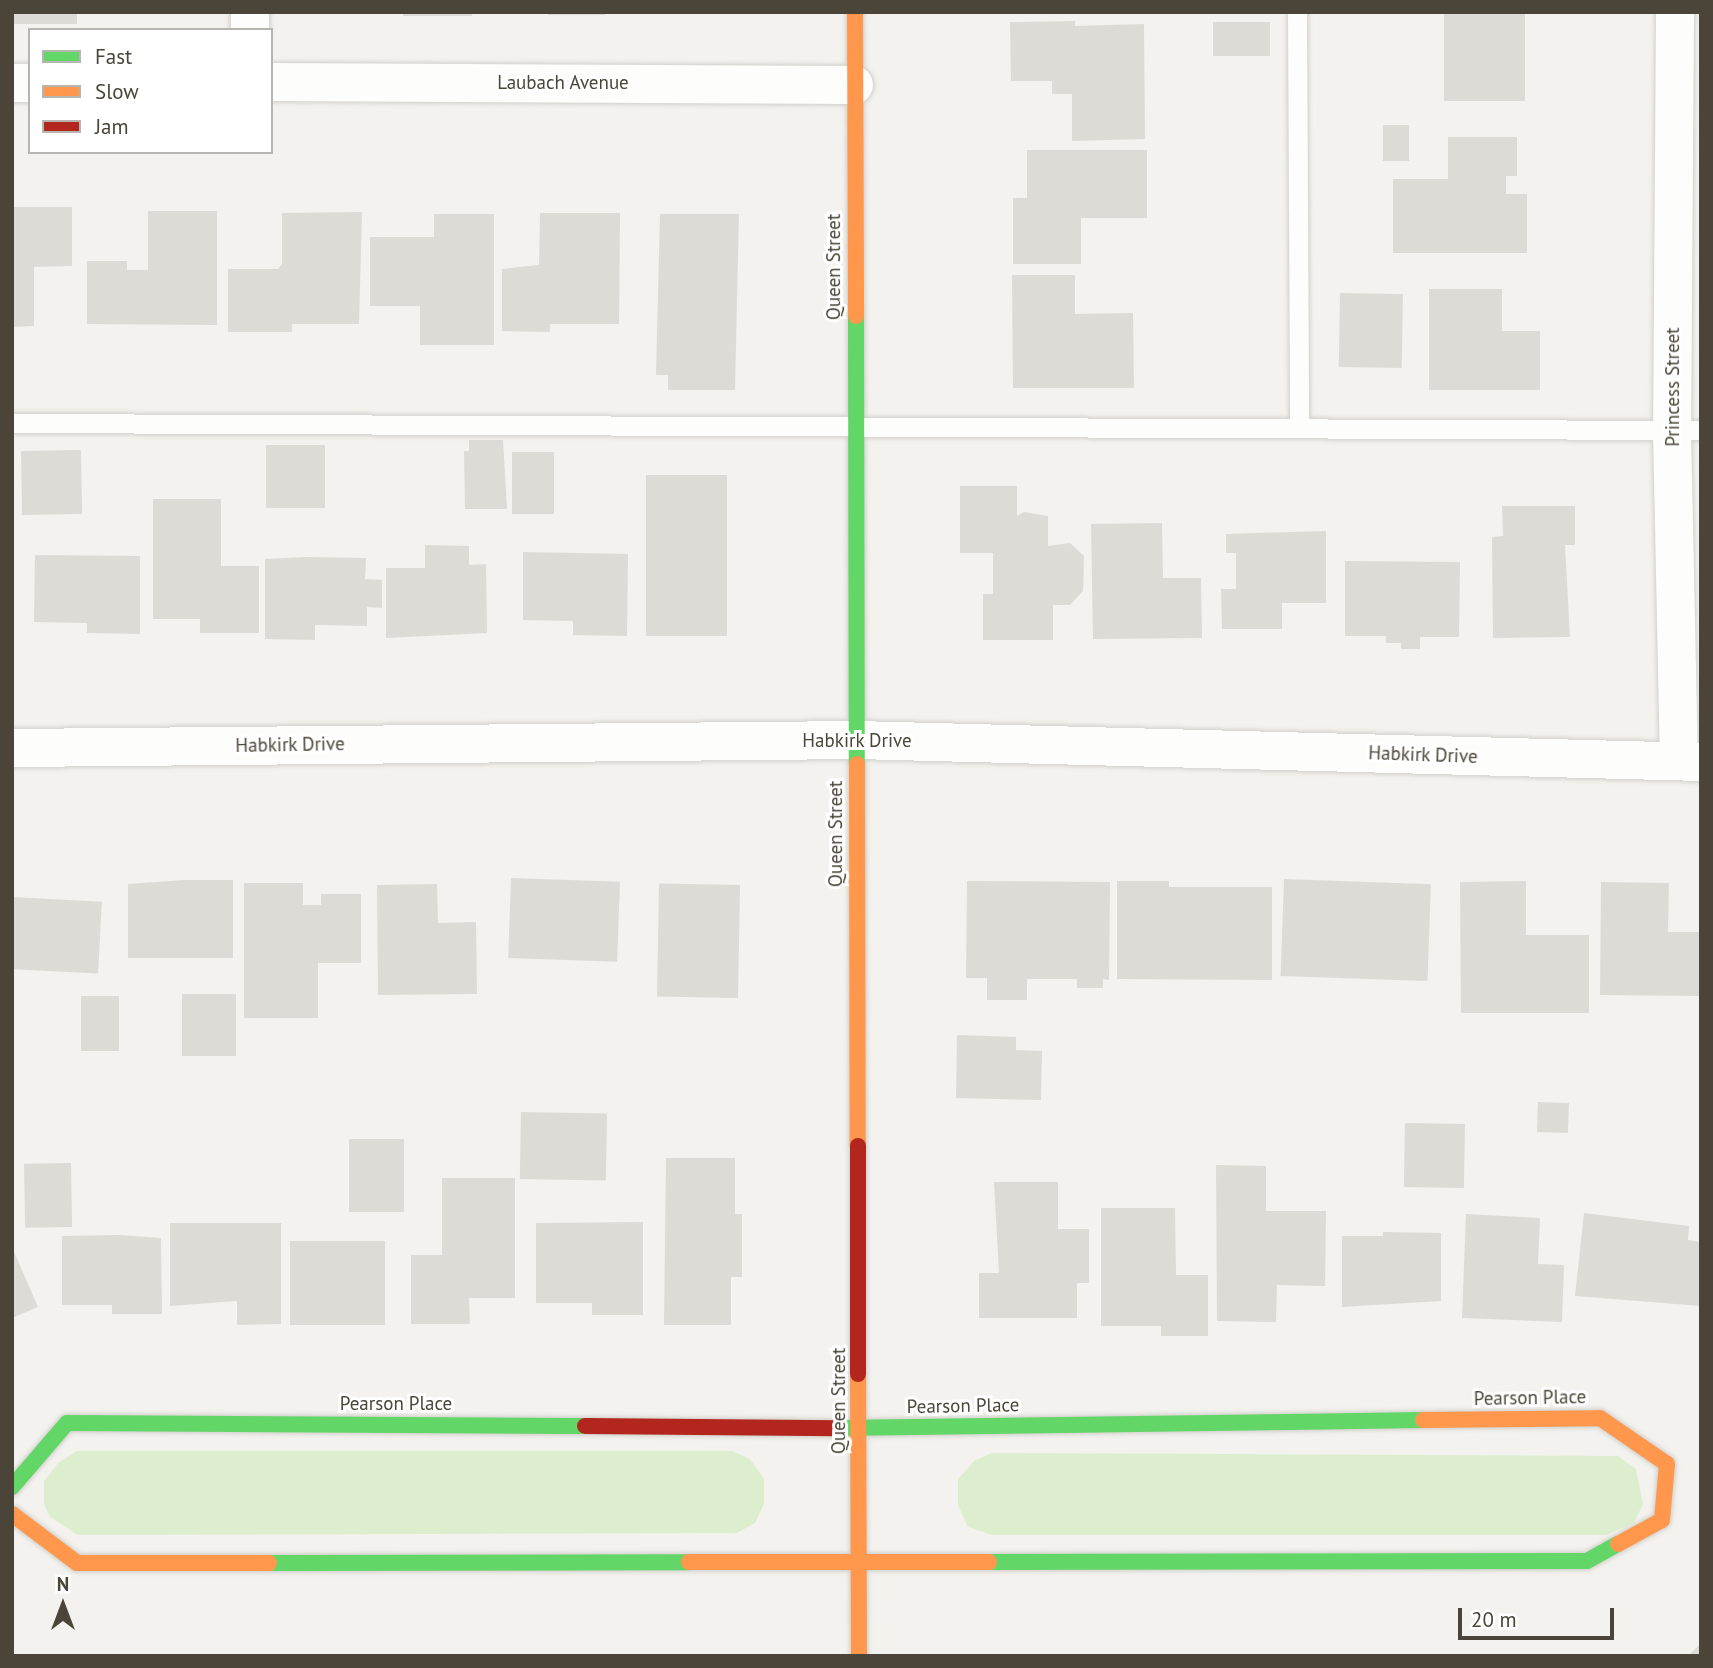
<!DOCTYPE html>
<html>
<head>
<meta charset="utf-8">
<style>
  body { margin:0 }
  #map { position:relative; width:1713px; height:1668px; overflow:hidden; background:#f3f2ee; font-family:"PT Sans",sans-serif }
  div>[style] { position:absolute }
  .green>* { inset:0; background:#ddeece }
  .building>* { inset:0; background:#dddbd6; transform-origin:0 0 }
  .roads { filter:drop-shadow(0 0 2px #d1d0cb) drop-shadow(0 0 2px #d1d0cb) }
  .lane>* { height:19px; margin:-9.5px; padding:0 9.5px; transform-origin:9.5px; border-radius:9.5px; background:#fdfdfc }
  .street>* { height:38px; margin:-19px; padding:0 19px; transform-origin:19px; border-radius:19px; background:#fdfdfc }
  .fast>* { height:16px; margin:-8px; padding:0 8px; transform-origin:8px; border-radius:8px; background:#63d668 }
  .slow>* { height:16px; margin:-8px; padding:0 8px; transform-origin:8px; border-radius:8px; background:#ff974d }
  .jam>* { height:16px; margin:-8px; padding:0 8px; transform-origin:8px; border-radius:8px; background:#b3261e }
  span { translate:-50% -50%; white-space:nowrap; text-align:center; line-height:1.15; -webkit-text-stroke:6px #fff; paint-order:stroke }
  .street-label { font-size:19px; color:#4a4538 }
  .frame { position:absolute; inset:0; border:14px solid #4a4538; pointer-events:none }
  .legend { position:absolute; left:28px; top:28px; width:245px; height:126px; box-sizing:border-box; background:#fff; border:2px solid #b7b5af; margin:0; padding:9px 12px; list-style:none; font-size:21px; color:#4a4538 }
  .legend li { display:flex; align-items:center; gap:14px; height:35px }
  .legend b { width:35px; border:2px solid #b7b5af }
  .north { position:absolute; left:28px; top:1570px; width:70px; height:70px; -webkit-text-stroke:5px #fff; paint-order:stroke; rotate:0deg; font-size:19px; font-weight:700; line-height:28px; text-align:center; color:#4a4538 }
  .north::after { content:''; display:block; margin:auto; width:24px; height:32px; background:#4a4538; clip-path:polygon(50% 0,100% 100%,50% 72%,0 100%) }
  .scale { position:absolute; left:1458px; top:1608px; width:156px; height:32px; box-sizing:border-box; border:4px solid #4a4538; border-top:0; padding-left:9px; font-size:21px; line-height:24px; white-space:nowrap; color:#4a4538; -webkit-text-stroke:5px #fff; paint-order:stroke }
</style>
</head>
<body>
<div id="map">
  <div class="green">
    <div style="clip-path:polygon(77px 1451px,732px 1451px,750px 1459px,764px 1479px,764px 1504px,755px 1523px,737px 1533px,78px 1535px,50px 1517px,44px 1504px,44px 1481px,58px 1463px)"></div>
    <div style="clip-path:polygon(992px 1453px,1618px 1456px,1636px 1469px,1643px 1504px,1634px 1523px,1606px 1535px,992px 1535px,968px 1527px,958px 1505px,958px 1479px,974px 1461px)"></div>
  </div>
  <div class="building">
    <div style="left:12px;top:12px;width:65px;height:12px"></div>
    <div style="left:403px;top:12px;width:69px;height:4px"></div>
    <div style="left:548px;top:12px;width:57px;height:3px"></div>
    <div style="left:1444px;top:12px;width:81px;height:89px"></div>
    <div style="clip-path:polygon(1075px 21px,1075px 26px,1144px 24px,1145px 139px,1072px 141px,1072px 94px,1052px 94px,1052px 81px,1011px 81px,1010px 22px)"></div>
    <div style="left:1213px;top:22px;width:57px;height:34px"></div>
    <div style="left:1383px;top:125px;width:26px;height:36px"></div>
    <div style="clip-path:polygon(1448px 137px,1517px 137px,1517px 176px,1506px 176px,1506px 194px,1527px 194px,1527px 253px,1393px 253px,1393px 179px,1448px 179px)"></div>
    <div style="clip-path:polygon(1027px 150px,1147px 150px,1147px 218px,1081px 218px,1081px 264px,1013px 264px,1013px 198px,1027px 198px)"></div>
    <div style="clip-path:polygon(12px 207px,72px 207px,72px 266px,34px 267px,34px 326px,12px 327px)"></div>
    <div style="clip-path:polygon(148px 211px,217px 211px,217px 325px,87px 324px,87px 261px,127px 261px,127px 270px,148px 270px)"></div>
    <div style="clip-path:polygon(362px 212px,359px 324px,292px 324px,292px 332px,228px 332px,228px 269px,278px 269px,282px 264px,282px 213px)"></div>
    <div style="clip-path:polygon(540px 213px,620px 213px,619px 324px,550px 324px,550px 332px,502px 331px,502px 269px,539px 265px)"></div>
    <div style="clip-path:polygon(434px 214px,494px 214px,494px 345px,420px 345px,420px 306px,370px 306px,370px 237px,434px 237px)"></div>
    <div style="clip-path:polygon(660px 214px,739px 214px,735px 390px,668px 390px,668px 375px,656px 375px)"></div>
    <div style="clip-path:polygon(1012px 275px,1075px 275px,1075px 314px,1133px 313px,1134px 388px,1013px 388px)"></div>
    <div style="clip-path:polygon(1429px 289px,1502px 289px,1502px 331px,1540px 331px,1540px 390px,1429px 390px)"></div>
    <div style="left:1340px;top:293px;width:63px;height:74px;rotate:1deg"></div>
    <div style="clip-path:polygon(469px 440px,503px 440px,507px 509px,465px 509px,464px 451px,469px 451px)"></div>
    <div style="left:266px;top:445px;width:59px;height:63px"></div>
    <div style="left:81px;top:450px;width:64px;height:60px;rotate:89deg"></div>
    <div style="left:512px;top:452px;width:42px;height:62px"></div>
    <div style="left:646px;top:475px;width:81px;height:161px"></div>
    <div style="clip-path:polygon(960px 486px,1017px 486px,1017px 516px,1024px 512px,1048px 516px,1048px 546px,1070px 543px,1084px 556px,1083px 591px,1070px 605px,1053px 605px,1053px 640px,983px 640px,983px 594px,993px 594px,993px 553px,960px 553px)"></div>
    <div style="clip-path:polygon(153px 499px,221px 499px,221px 566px,259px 566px,259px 633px,200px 633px,200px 619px,153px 619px)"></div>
    <div style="clip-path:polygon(1502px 506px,1575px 506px,1575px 545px,1565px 545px,1570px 637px,1493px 638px,1492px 537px,1503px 536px)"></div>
    <div style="clip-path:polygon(1162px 523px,1163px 578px,1201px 578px,1202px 638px,1093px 639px,1091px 524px)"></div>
    <div style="clip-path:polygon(1326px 531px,1326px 603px,1282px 603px,1282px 629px,1222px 629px,1221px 589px,1236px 589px,1236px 553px,1226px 553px,1226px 534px)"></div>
    <div style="clip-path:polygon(425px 545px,469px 546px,469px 565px,486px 564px,487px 633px,386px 638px,386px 568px,425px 568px)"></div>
    <div style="clip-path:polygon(523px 552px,628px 554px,627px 636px,573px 635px,573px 621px,523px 620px)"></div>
    <div style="clip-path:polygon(35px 555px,140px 556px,140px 634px,87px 633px,87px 623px,34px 622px)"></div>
    <div style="clip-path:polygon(307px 557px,366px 558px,365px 579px,382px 580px,382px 608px,367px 607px,367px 626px,315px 625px,315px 640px,265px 639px,265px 559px)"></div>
    <div style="clip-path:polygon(1345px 561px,1460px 562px,1459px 637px,1420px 637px,1420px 649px,1401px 649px,1401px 643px,1386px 643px,1386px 636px,1345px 636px)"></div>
    <div style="left:511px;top:878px;width:109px;height:80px;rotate:2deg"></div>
    <div style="left:1284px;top:879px;width:147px;height:97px;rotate:2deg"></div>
    <div style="clip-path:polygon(184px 880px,233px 880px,233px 958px,128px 958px,128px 884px)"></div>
    <div style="clip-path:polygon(967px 881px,1110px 882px,1109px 980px,1103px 979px,1103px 988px,1077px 988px,1077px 979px,1027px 979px,1027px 1000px,987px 1000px,987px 978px,966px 978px)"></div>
    <div style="clip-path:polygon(1117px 881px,1169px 881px,1169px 887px,1272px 887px,1272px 980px,1117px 979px)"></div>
    <div style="clip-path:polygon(1526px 881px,1526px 935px,1589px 935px,1589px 1013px,1461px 1013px,1460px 882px)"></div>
    <div style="clip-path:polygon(1601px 882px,1669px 883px,1668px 932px,1701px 932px,1701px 996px,1600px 995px)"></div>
    <div style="clip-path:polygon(244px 883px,303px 883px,303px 905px,321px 905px,321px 894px,361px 894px,361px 963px,318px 963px,318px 1018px,244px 1018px)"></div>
    <div style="clip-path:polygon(437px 884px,438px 923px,476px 922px,477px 994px,378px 995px,377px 885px)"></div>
    <div style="left:740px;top:885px;width:113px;height:81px;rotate:91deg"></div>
    <div style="left:12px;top:897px;width:90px;height:72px;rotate:3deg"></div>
    <div style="left:182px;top:994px;width:54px;height:62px"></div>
    <div style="left:81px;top:996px;width:38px;height:55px"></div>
    <div style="clip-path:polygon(957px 1035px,1016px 1037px,1016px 1050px,1042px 1051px,1041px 1100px,956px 1098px)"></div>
    <div style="left:1538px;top:1102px;width:31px;height:30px;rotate:2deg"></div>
    <div style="left:521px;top:1112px;width:86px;height:67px;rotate:1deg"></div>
    <div style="left:1405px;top:1123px;width:60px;height:64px;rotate:1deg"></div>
    <div style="left:349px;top:1139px;width:55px;height:73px"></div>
    <div style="clip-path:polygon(666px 1158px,735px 1158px,735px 1214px,742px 1214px,742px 1277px,731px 1277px,731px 1325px,664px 1325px)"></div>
    <div style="left:71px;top:1163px;width:64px;height:47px;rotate:89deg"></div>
    <div style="clip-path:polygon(1216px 1165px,1266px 1166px,1266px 1211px,1326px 1211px,1325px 1286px,1277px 1285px,1276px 1322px,1217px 1321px)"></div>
    <div style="clip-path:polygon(442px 1178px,515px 1178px,515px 1298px,469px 1298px,470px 1324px,411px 1324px,411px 1255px,442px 1255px)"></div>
    <div style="clip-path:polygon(994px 1182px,1058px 1182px,1058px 1229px,1089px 1229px,1089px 1283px,1077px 1283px,1077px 1318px,979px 1318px,979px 1273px,999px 1273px)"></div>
    <div style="clip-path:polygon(1101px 1208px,1175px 1208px,1176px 1275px,1208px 1275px,1208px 1336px,1161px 1336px,1161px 1326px,1101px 1326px)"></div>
    <div style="clip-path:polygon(1584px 1213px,1689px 1226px,1688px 1240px,1701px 1242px,1701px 1306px,1575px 1296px)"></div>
    <div style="clip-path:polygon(1466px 1214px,1540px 1218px,1538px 1264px,1564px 1265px,1562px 1322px,1462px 1318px)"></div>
    <div style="clip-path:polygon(643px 1222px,643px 1315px,592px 1315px,592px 1303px,536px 1303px,536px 1223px)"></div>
    <div style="clip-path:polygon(170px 1223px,281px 1223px,281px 1324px,237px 1325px,237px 1301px,170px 1306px)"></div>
    <div style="clip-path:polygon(1383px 1232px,1441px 1233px,1441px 1301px,1342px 1307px,1342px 1236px,1383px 1236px)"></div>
    <div style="clip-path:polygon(120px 1235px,161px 1238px,162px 1314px,112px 1314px,112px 1305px,62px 1305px,62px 1236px)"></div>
    <div style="left:290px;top:1241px;width:95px;height:84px"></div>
    <div style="clip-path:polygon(12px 1247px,38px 1307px,12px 1318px)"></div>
    <div style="clip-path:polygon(1701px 1643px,1701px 1656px,1688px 1656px)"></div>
  </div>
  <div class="roads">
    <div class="lane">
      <div style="left:1297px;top:12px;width:416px;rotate:89.7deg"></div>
      <div style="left:12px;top:423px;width:1689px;rotate:0.24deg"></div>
    </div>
    <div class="street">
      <div style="left:250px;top:12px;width:18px;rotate:90deg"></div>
      <div style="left:1675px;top:12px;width:418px;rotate:90.4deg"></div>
      <div style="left:1672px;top:430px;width:331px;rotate:88.8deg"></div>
      <div style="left:271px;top:82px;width:583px;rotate:0.29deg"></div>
      <div style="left:12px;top:83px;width:18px"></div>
      <div style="left:12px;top:748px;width:844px;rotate:-0.54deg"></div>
      <div style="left:856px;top:740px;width:845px;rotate:1.49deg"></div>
    </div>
    <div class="fast">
      <div style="left:856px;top:316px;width:448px;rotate:89.9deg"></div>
      <div style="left:839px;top:1428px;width:584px;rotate:-0.78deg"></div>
      <div style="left:12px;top:1487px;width:84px;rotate:-49.3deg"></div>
      <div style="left:67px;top:1423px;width:518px;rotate:0.33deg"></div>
      <div style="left:989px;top:1562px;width:598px;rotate:-0.1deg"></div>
      <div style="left:1587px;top:1561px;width:35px;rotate:-29deg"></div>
      <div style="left:269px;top:1563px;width:420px;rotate:-0.1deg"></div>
    </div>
    <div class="slow">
      <div style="left:855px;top:12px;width:304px;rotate:89.8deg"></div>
      <div style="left:857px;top:764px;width:382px;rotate:89.9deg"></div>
      <div style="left:858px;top:1374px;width:282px;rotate:89.8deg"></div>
      <div style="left:1423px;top:1420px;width:177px;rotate:-0.6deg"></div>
      <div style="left:1600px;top:1418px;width:81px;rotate:34.5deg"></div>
      <div style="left:1667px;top:1464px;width:56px;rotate:95.1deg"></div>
      <div style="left:1662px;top:1520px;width:50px;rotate:151.4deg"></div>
      <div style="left:12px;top:1514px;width:81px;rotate:37deg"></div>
      <div style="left:77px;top:1563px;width:192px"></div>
      <div style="left:689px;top:1562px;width:300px"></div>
    </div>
    <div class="jam">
      <div style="left:858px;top:1146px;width:228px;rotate:90deg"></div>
      <div style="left:585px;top:1426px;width:254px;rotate:0.5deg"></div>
    </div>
  </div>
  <div class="street-label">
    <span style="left:563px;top:83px">Laubach Avenue</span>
    <span style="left:834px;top:267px;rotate:-90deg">Queen Street</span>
    <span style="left:1673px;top:387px;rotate:-90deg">Princess Street</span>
    <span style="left:857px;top:741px">Habkirk Drive</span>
    <span style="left:290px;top:745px;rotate:-1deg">Habkirk Drive</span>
    <span style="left:1423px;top:755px;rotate:2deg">Habkirk Drive</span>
    <span style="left:836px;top:834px;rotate:-90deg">Queen Street</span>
    <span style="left:1530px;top:1398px;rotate:-1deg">Pearson Place</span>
    <span style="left:839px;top:1401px;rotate:-90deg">Queen Street</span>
    <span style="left:396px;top:1404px">Pearson Place</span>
    <span style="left:963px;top:1406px;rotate:-1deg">Pearson Place</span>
  </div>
  <div class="frame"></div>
  <ul class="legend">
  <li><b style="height:9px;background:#63d668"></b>Fast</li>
  <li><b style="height:9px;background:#ff974d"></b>Slow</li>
  <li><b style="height:9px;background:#b3261e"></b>Jam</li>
  </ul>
  <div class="north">N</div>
  <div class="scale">20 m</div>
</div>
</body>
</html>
